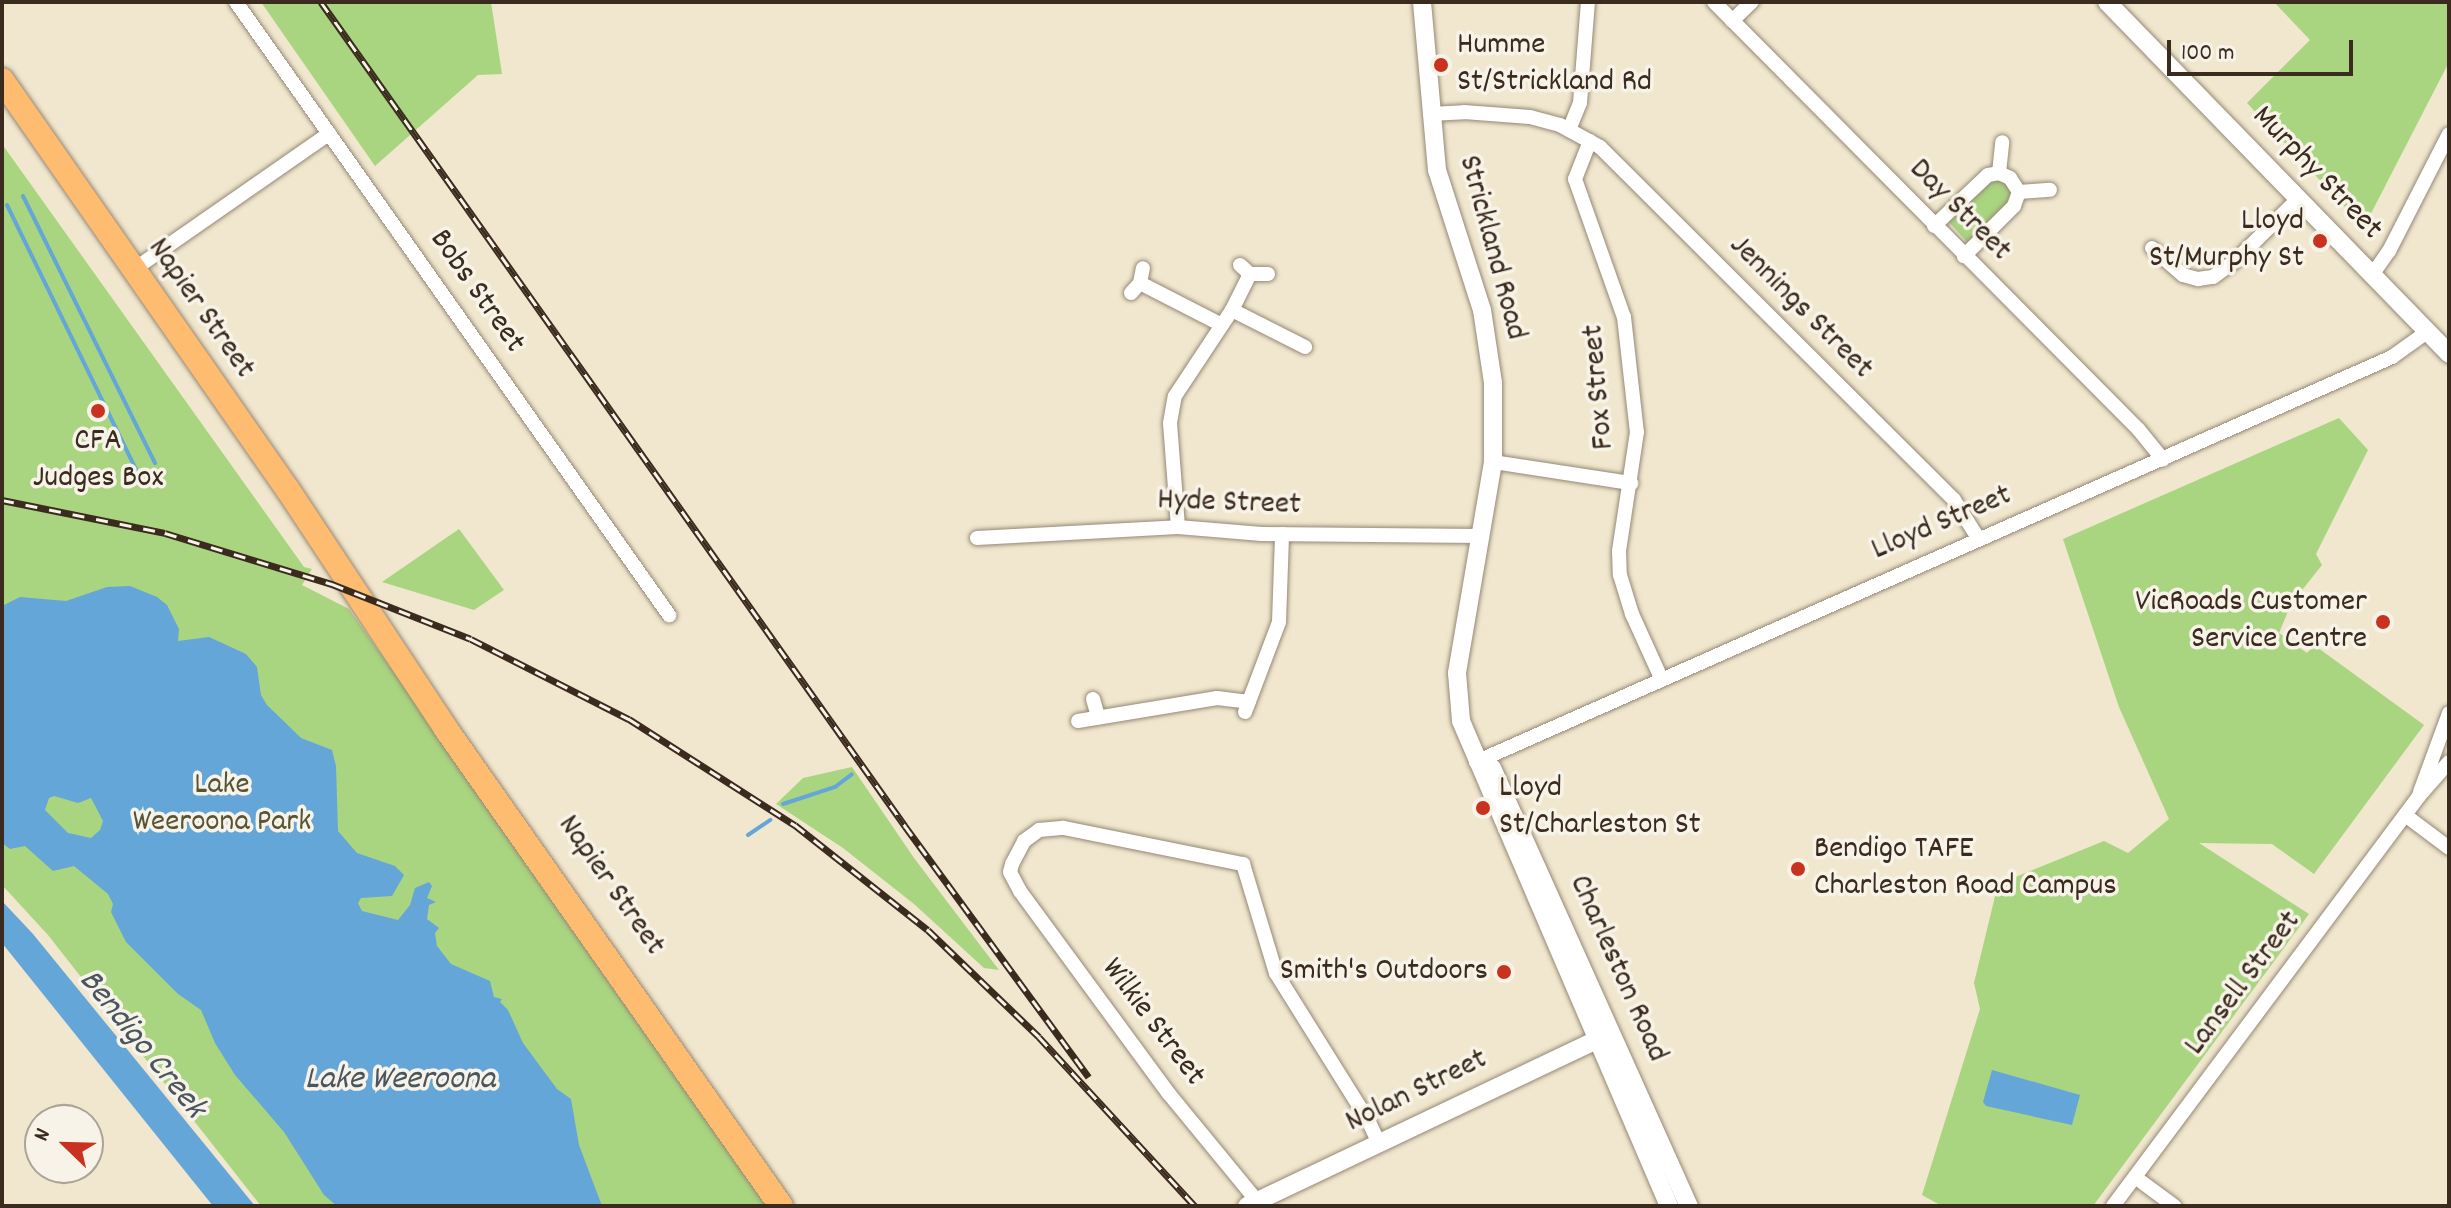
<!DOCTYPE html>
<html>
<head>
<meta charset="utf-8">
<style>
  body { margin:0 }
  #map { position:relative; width:2451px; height:1208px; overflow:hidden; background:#f0e7ce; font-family:Dekko,sans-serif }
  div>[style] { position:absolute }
  .green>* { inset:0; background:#a9d480 }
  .water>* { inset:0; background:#64a6d8 }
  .stream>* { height:4px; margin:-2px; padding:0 2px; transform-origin:2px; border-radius:2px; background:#64a6d8 }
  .roads { filter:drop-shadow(0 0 2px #968876) drop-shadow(0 0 2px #968876) }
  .minor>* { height:14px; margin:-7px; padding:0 7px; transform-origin:7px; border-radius:7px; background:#fff }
  .tertiary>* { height:18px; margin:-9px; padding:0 9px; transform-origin:9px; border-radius:9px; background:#fff }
  .trunk>* { height:24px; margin:-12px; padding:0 12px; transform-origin:12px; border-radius:12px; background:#febc70 }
  .rail>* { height:7px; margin-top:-3.5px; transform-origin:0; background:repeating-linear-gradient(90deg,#f7f3e8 0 12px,#3b2a1e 0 24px); box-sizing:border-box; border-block:2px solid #3b2a1e }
  .dots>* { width:22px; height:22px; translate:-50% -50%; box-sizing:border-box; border:4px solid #f7f3e8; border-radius:50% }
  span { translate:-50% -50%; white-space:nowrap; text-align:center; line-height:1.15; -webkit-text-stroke:7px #f7f3e8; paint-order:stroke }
  .poi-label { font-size:32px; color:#3b2a1e }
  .left { translate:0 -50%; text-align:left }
  .right { translate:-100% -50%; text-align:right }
  .street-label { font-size:32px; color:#3b2a1e }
  .park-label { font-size:32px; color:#565436 }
  .water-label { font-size:34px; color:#49555f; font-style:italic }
  .frame { position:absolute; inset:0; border:4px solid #3b2a1e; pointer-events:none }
  .north { position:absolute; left:24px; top:1104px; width:80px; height:80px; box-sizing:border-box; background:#f7f3e8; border:2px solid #aca397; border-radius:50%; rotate:293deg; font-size:22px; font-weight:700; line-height:32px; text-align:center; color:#3b2a1e }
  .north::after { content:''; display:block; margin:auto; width:28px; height:36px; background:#c8321e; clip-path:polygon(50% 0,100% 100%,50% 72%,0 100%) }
  .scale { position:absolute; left:2167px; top:40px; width:186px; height:36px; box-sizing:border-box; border:4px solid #3b2a1e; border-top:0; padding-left:10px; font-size:24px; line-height:28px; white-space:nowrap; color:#3b2a1e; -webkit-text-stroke:6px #f7f3e8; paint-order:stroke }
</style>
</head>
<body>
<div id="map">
  <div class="green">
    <div style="clip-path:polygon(261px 2px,491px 2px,502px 74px,478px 75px,375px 166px)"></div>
    <div style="clip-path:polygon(2274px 2px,2449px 2px,2449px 62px,2364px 227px,2247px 103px,2310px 40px)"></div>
    <div style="clip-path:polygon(2px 144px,304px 567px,312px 569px,302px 585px,349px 609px,770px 1206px,261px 1206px,48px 935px,2px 885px)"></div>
    <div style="clip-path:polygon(2003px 179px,2013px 192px,2006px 209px,2001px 209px,1985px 224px,1979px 236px,1967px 242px,1948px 221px,1982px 190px,1982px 184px)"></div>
    <div style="clip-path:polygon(2339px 418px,2368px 450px,2316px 554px,2322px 565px,2291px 604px,2279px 633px,2307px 653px,2314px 645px,2424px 725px,2314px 874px,2272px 844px,2199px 843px,2309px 914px,2093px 1206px,1942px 1206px,1922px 1195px,1980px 1009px,1974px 983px,1998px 884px,2104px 841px,2128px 853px,2169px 819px,2119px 707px,2063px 539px)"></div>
    <div style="clip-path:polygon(459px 529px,504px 590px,474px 610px,382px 582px)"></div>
    <div style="clip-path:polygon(852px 767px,914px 858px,999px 970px,984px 968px,914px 904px,843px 848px,776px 804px,803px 778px)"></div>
  </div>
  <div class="water">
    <div style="clip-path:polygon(evenodd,130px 586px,157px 597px,167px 605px,179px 629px,178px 641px,209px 637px,246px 654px,257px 667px,261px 695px,267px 705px,301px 738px,332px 750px,336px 766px,338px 831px,357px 853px,395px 866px,404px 875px,392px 896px,361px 898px,358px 903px,362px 911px,398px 920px,410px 905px,415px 888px,429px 882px,432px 886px,427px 898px,436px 902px,429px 905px,427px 919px,439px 928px,435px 933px,437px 946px,451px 964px,490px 981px,494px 997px,502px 999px,500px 1002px,508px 1010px,523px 1043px,557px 1089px,571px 1099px,579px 1145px,602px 1206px,337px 1206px,324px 1195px,284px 1132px,235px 1075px,215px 1043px,201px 1010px,178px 994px,126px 942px,111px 912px,113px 904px,108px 894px,74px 866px,53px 871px,25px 846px,10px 849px,2px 843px,2px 606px,20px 597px,66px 601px,107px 587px,130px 586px,54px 796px,78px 803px,91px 798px,103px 821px,100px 830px,91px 838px,68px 833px,45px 810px,49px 798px,54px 796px)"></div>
    <div style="clip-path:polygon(2px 901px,33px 934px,255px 1206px,213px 1206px,2px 943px)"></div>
    <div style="clip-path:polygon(1992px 1070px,2080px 1095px,2072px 1125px,1986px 1106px,1983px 1102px)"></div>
  </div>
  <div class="stream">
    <div style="left:23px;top:196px;width:298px;rotate:63.7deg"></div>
    <div style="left:7px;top:205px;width:298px;rotate:64deg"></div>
    <div style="left:783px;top:804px;width:55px;rotate:-18.1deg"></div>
    <div style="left:835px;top:787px;width:21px;rotate:-37deg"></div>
    <div style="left:748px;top:835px;width:27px;rotate:-34deg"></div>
  </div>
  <div class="roads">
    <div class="minor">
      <div style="left:236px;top:2px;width:751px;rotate:54.76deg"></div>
      <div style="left:1714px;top:2px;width:603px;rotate:45.2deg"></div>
      <div style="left:2139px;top:430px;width:38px;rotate:51deg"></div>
      <div style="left:1732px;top:21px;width:28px;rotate:-44deg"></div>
      <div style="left:1430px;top:114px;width:34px;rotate:-3deg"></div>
      <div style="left:1464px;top:112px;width:66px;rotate:4.3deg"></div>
      <div style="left:1530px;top:117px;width:31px;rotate:15deg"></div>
      <div style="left:1560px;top:125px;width:46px;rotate:28.8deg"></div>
      <div style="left:1600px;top:147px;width:500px;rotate:44.9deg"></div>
      <div style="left:1954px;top:500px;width:45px;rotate:57.7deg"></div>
      <div style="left:1569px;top:130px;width:29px;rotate:-68deg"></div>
      <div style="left:1580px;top:103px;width:101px;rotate:-85.5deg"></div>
      <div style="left:1590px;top:141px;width:41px;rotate:111.5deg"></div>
      <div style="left:1575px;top:179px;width:146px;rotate:70.5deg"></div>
      <div style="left:1624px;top:317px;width:116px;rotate:83.6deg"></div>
      <div style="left:1637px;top:432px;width:120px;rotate:98.6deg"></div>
      <div style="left:1619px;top:551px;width:24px;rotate:88deg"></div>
      <div style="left:1620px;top:575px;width:41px;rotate:72.9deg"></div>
      <div style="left:1632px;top:614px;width:70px;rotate:65.6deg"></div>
      <div style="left:1999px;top:173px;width:31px;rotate:-84deg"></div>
      <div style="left:2019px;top:192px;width:31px;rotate:-4deg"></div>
      <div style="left:1934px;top:226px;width:74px;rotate:-43.4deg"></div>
      <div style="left:1988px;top:175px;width:11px;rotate:-10deg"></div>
      <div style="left:1999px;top:173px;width:12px;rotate:24deg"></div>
      <div style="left:2010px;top:178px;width:17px;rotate:57deg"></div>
      <div style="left:2019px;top:192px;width:15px;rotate:110deg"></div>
      <div style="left:2014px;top:206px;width:71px;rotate:135deg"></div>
      <div style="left:2152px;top:248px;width:41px;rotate:41.1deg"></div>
      <div style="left:2183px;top:275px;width:16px;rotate:15deg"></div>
      <div style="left:2198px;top:279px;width:15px;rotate:-8deg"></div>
      <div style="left:2213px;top:277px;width:27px;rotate:-36deg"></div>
      <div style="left:2235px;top:261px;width:88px;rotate:-44.5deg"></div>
      <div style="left:1240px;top:265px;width:13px;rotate:42deg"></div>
      <div style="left:1250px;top:274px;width:18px"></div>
      <div style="left:133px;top:270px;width:239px;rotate:-34.8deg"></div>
      <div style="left:2372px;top:275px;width:29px;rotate:-55deg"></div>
      <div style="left:2389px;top:251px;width:131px;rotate:-62.9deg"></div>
      <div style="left:1140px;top:283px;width:92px;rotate:27.1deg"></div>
      <div style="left:1131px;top:293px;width:13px;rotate:-48deg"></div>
      <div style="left:1140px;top:283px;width:15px;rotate:-79deg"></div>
      <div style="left:1232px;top:310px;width:82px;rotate:26.9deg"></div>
      <div style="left:1493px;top:462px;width:140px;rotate:8.7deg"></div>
      <div style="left:1178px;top:527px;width:104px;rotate:-94.4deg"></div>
      <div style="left:1170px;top:423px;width:27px;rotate:-80deg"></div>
      <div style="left:1175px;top:396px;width:103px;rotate:-56.5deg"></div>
      <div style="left:1232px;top:310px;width:40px;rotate:-63.4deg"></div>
      <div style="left:977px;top:538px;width:201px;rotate:-3.1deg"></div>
      <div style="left:1178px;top:527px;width:84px;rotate:4.8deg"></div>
      <div style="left:1262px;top:534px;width:219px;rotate:0.5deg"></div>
      <div style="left:1093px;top:699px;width:19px;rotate:74deg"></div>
      <div style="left:1245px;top:712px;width:96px;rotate:-69.3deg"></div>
      <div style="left:1279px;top:622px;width:88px;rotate:-88deg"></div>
      <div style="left:1078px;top:721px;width:141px;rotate:-9.4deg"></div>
      <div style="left:1217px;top:698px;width:32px;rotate:7deg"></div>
      <div style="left:1476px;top:762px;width:1002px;rotate:-23.85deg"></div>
      <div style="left:2392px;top:357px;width:43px;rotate:-35.5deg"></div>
      <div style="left:2420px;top:792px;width:84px;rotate:-69.8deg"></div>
      <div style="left:2405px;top:815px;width:55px;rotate:36.9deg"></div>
      <div style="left:2135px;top:1177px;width:49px;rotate:36.6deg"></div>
      <div style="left:1257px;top:1201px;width:139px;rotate:-129.4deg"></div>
      <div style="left:1169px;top:1094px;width:252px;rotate:-126.3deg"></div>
      <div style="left:1020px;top:891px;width:21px;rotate:-118deg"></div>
      <div style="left:1010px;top:872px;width:8px;rotate:-76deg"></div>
      <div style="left:1012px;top:864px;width:26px;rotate:-62deg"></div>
      <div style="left:1024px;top:841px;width:19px;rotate:-36deg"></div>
      <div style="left:1039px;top:830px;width:25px;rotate:-5deg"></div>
      <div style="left:1064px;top:828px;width:183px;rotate:11.4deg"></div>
      <div style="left:1243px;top:864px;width:114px;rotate:73.2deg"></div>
      <div style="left:1276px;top:973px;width:173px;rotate:58deg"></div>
      <div style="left:1368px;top:1120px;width:26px;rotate:65deg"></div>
      <div style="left:2113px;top:1206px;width:512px;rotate:-53.26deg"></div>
      <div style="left:2419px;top:796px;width:45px;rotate:-48.6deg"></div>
    </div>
    <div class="tertiary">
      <div style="left:1422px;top:2px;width:169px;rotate:84.9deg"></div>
      <div style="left:1437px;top:170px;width:147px;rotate:72.2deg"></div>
      <div style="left:1482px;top:310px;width:74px;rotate:81.4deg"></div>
      <div style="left:1493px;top:383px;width:79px;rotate:90deg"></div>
      <div style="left:1493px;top:462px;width:214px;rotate:99.7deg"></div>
      <div style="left:1457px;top:673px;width:48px;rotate:85.2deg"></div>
      <div style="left:1461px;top:721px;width:528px;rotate:66.79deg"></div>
      <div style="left:2107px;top:2px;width:491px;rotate:45.8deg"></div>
      <div style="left:1492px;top:768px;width:480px;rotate:65.8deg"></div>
      <div style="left:1247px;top:1206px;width:394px;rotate:-25.4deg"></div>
    </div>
    <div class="trunk">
      <div style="left:2px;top:80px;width:500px;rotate:55.1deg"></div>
      <div style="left:288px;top:490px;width:287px;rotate:56.5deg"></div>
      <div style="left:446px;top:729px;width:583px;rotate:54.92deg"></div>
    </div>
  </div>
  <div class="rail">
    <div style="left:321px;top:2px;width:1010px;rotate:54.67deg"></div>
    <div style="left:905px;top:826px;width:311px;rotate:53.8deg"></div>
    <div style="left:2px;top:500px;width:166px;rotate:11.4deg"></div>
    <div style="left:165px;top:533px;width:175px;rotate:17deg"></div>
    <div style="left:332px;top:584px;width:149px;rotate:21.6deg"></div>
    <div style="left:471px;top:639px;width:177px;rotate:26.9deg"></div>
    <div style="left:629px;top:719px;width:197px;rotate:32.6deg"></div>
    <div style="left:795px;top:825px;width:169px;rotate:38.3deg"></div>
    <div style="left:928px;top:930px;width:154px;rotate:43.9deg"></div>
    <div style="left:1039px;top:1037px;width:230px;rotate:47.3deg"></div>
  </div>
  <div class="dots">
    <div style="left:1441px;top:65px;background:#c8321e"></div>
    <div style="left:2320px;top:241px;background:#c8321e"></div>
    <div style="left:98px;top:411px;background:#c8321e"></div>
    <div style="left:2383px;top:622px;background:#c8321e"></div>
    <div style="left:1483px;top:808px;background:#c8321e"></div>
    <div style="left:1798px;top:869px;background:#c8321e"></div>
    <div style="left:1504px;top:972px;background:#c8321e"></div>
  </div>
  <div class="poi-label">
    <span class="left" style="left:1457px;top:65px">Humme<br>St/Strickland Rd</span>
    <span class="right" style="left:2304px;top:241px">Lloyd<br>St/Murphy St</span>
    <span style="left:98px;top:461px">CFA<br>Judges Box</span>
    <span class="right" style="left:2367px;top:622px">VicRoads Customer<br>Service Centre</span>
    <span class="left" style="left:1499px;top:808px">Lloyd<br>St/Charleston St</span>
    <span class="left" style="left:1814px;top:869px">Bendigo TAFE<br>Charleston Road Campus</span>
    <span class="right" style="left:1488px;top:972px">Smith's Outdoors</span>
  </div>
  <div class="street-label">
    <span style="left:2316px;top:174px;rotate:46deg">Murphy Street</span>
    <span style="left:1959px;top:211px;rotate:45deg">Day Street</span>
    <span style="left:1491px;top:248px;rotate:75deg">Strickland Road</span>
    <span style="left:476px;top:292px;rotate:55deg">Bobs Street</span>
    <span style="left:1800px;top:308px;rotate:45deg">Jennings Street</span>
    <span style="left:200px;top:309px;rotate:55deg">Napier Street</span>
    <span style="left:1600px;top:387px;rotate:-95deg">Fox Street</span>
    <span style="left:1229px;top:504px;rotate:2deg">Hyde Street</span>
    <span style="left:1942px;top:524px;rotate:-23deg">Lloyd Street</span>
    <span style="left:610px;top:886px;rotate:55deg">Napier Street</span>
    <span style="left:1617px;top:969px;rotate:66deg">Charleston Road</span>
    <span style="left:2244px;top:984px;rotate:-53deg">Lansell Street</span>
    <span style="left:1152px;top:1023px;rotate:53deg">Wilkie Street</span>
    <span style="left:1417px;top:1092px;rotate:-26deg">Nolan Street</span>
  </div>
  <div class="park-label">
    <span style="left:222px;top:805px">Lake<br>Weeroona Park</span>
  </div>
  <div class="water-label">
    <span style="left:141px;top:1045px;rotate:51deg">Bendigo Creek</span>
    <span style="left:400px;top:1081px">Lake Weeroona</span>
  </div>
  <div class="frame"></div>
  <div class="north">N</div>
  <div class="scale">100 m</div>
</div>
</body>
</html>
